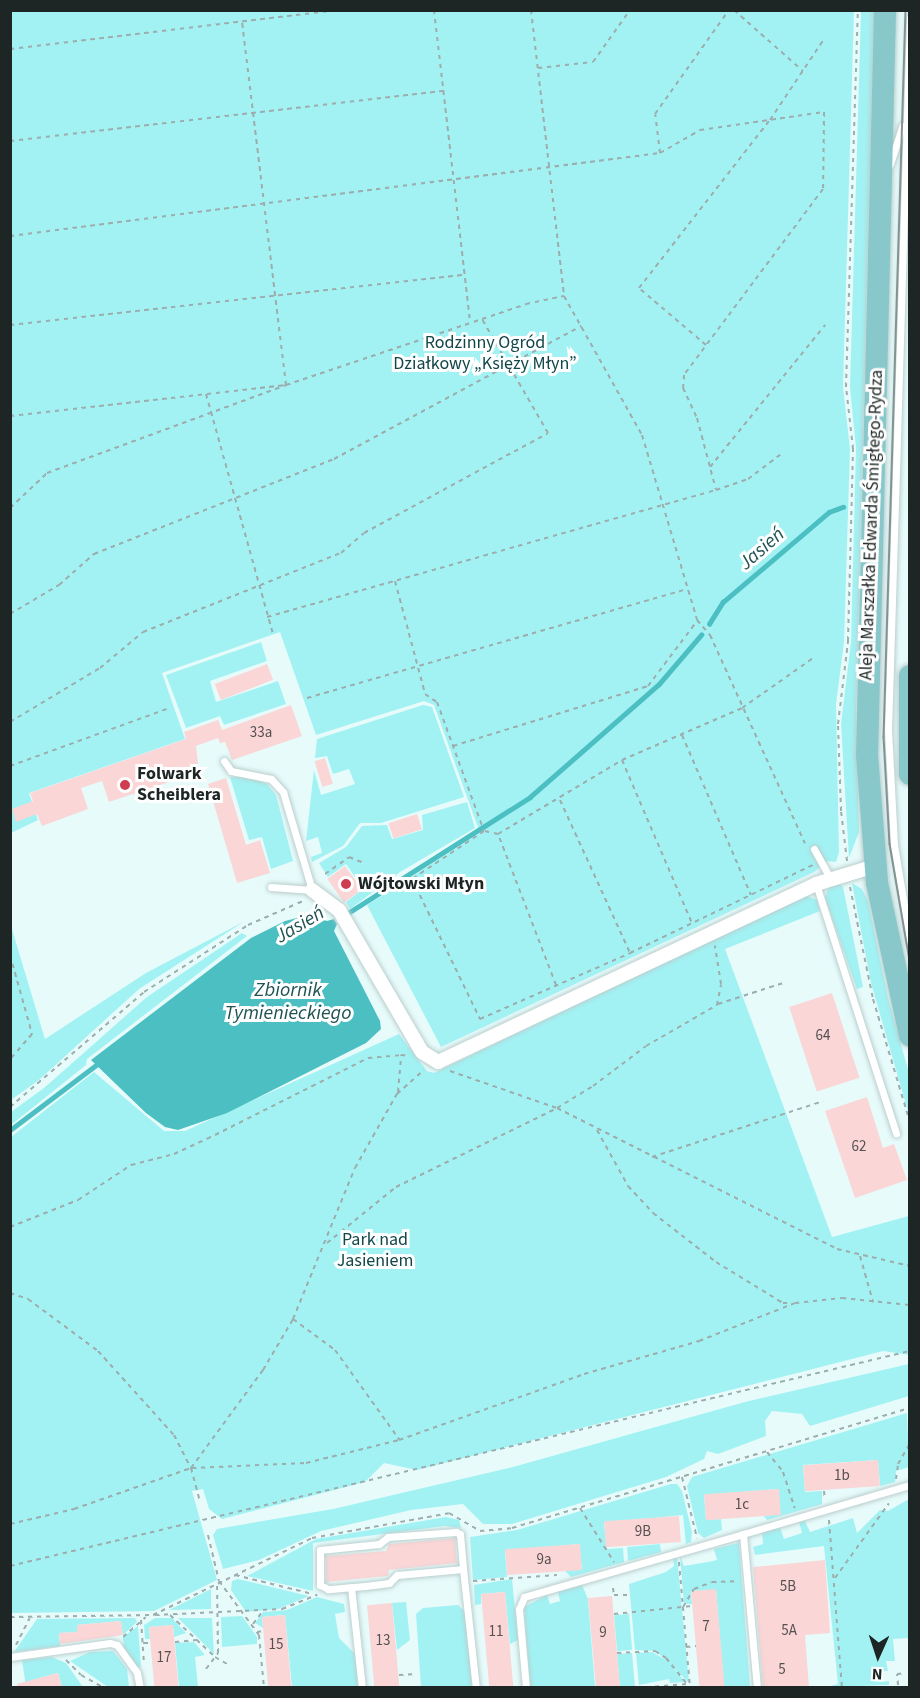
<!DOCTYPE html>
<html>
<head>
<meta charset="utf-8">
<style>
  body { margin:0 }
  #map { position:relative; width:920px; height:1698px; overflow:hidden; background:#e7fbfb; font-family:"Source Sans 3",sans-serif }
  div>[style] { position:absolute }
  .green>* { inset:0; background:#a2f2f4; transform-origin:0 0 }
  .water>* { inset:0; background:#4cbfc3 }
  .stream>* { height:4.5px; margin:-2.25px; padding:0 2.25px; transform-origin:2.25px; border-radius:2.25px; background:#4cbfc3 }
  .building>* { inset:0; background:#fbd6d6; transform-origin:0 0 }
  .path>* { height:2px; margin-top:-1px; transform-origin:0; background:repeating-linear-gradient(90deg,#9dacac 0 4.5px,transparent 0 9px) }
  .roads { filter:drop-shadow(0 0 2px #bbcece) drop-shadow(0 0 2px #bbcece) }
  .lane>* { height:7px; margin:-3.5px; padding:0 3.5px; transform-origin:3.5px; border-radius:3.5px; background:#fff }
  .street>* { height:14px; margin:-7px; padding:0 7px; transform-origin:7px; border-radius:7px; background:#fff }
  .primary>* { height:22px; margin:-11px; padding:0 11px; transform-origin:11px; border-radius:11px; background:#89c8ca }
  .tram>* { height:1.5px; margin:-0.75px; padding:0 0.75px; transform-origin:0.75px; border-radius:0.75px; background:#859292 }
  .dots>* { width:16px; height:16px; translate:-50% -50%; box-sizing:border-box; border:3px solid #fff; border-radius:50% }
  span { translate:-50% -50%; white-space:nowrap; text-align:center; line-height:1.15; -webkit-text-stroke:6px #fff; paint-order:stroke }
  .number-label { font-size:15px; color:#555151 }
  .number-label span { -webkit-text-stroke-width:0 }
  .park-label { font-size:18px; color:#124648 }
  .street-label { font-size:18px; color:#1e2525 }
  .poi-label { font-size:18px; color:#1e2525; font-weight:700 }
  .left { translate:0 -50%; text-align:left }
  .water-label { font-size:20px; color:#215354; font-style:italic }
  .frame { position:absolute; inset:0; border:12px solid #1e2525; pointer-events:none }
  .north { position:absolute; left:848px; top:1626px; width:60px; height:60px; -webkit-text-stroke:4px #fff; paint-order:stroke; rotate:183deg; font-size:16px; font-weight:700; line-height:24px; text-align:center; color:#1e2525 }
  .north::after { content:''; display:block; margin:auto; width:21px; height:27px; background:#1e2525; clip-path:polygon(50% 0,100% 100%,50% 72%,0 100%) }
</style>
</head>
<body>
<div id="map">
  <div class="green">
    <div style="clip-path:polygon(874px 10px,856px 716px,859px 832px,849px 858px,841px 724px,851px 642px,856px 448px,850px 387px,861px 11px)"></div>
    <div style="clip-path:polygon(10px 11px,854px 11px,843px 387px,850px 449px,844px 642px,836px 704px,839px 852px,836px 862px,828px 861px,814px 872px,441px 1047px,367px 905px,480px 833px,434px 705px,424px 701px,316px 735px,280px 632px,162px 673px,185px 739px,29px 793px,38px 820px,11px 833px)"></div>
    <div style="clip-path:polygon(261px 642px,267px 661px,210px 681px,216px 702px,278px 681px,286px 704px,224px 725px,220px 716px,186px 728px,166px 675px)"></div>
    <div style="clip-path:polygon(423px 705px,432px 707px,464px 797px,381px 823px,360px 823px,343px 846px,312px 862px,311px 857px,322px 853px,318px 837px,306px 841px,314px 770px,321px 795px,355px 784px,349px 769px,333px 774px,327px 756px,315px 758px,317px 739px)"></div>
    <div style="clip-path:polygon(230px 777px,252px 777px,267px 784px,276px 795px,293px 861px,271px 869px,262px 837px,249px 840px)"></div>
    <div style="clip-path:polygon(467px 802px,475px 828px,400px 872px,350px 909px,346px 902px,363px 889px,346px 864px,328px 877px,319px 863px,346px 847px,362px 826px,387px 825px,392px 839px,423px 830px,422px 815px)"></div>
    <div style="clip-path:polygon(837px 882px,843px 887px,863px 987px,857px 989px,825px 898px,829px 886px)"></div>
    <div style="clip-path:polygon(852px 883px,862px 889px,868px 901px,888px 998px,909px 1073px,909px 1115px,871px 983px)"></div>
    <div style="clip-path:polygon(805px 895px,817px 900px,820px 911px,725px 949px,832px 1237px,909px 1216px,909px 1355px,883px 1351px,417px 1470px,384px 1463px,365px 1482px,222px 1519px,209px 1509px,203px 1489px,192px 1491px,217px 1580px,154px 1611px,11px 1613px,11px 1137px,94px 1072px,164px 1131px,185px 1131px,399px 1034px,427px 1071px,434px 1073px)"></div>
    <div style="clip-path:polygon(245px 921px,139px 989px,39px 1080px,11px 1100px,11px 926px,45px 1039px,146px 973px)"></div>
    <div style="clip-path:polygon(242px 933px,247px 936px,87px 1059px,86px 1065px,11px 1125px,11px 1112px,44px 1088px,147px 997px)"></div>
    <div style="clip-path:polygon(909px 1364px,909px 1396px,810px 1426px,802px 1414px,772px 1411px,765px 1421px,766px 1436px,718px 1454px,707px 1451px,704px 1459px,666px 1477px,512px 1524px,483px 1524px,463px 1504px,411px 1510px,321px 1531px,259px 1560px,223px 1569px,213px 1535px,217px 1529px,333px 1509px,513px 1467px,745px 1402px)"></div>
    <div style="clip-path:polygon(907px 1413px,909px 1467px,896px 1471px,895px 1482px,880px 1486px,878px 1460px,803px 1465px,805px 1492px,822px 1491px,822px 1504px,767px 1520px,764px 1516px,778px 1489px,704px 1495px,706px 1520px,721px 1519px,722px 1530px,704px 1538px,698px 1533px,687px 1486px,692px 1477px)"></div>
    <div style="clip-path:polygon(671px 1484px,677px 1484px,682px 1491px,692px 1532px,691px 1542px,686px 1544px,683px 1515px,604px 1523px,607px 1549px,623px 1548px,624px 1562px,571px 1577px,565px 1571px,582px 1569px,579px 1544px,505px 1551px,507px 1577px,473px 1580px,470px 1537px,517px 1530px)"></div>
    <div style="clip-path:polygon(909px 1499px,909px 1638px,893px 1639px,895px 1661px,886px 1661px,888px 1671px,881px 1671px,882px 1682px,889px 1681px,889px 1685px,827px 1687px,838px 1684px,824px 1546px,755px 1555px,753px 1547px,763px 1544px,762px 1532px,780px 1527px,784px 1539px,802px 1533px,799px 1522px,805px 1521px,810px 1532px,853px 1518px,857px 1533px,880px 1510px,888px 1511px)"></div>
    <div style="clip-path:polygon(446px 1517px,459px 1520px,461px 1528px,444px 1526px,313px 1543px,313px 1591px,247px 1576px,316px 1539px)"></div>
    <div style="clip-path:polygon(739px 1543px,750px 1687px,724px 1687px,716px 1590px,691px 1591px,692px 1604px,684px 1604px,680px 1556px,684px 1566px,708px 1562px,717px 1560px,714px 1549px)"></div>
    <div style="clip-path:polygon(660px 1544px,661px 1552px,628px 1561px,627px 1547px)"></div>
    <div style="clip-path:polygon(677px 1557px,689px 1682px,688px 1682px,656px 1651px,635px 1650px,629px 1584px,666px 1572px,674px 1566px,673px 1558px)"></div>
    <div style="clip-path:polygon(238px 1579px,309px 1596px,278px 1609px,246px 1612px,231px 1590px,232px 1581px)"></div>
    <div style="clip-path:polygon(512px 1579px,518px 1640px,510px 1644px,505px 1592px,481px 1594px,481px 1604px,475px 1605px,474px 1585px)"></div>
    <div style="clip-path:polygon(582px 1585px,588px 1599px,595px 1687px,530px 1687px,524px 1607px,547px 1595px,550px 1604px,560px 1601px,558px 1592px)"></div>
    <div style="clip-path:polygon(211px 1589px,211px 1609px,169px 1610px)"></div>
    <div style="clip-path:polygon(317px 1597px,344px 1604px,345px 1612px,335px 1614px,339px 1638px,355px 1654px,358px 1687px,292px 1687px,285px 1615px,262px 1617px,263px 1628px,255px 1623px,263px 1612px,287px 1610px)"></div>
    <div style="clip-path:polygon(406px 1602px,410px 1640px,397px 1650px,392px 1603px)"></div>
    <div style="clip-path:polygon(458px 1605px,466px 1613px,472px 1687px,421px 1687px,416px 1614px,423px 1608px)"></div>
    <div style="left:629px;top:1614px;width:36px;height:15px;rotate:85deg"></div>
    <div style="clip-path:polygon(242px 1616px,257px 1637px,257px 1644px,222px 1647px,221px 1617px)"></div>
    <div style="clip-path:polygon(135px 1618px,137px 1622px,123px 1635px,121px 1621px,77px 1625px,77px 1632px,59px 1633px,60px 1646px,14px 1652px,37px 1619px)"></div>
    <div style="clip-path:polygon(155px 1618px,172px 1618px,186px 1633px,174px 1637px,173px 1625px,149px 1627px,150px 1639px,145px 1639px,144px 1625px)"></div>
    <div style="clip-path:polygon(178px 1618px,212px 1618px,214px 1655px,211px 1651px)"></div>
    <div style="clip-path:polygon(138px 1626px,141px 1667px,136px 1667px,124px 1648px,123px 1637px)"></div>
    <div style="clip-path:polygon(194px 1642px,205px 1655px,195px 1657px,198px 1687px,179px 1687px,175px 1643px)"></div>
    <div style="clip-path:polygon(113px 1651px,127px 1669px,129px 1687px,108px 1687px,70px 1661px,90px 1652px)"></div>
    <div style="clip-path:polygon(652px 1652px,668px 1661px,685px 1682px,670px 1683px,669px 1679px,639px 1685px,636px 1653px)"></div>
    <div style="left:632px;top:1653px;width:34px;height:15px;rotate:85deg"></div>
    <div style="clip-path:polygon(52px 1657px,66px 1663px,83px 1687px,62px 1687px,58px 1673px,36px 1679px,37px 1687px,26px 1687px,22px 1660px)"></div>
  </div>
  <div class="water">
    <div style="clip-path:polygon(309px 915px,327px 921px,334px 919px,337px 924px,334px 931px,380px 1021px,381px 1029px,366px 1043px,227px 1113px,178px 1130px,165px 1127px,146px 1113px,91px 1060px,251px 938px,285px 921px)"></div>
  </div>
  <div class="stream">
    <div style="left:709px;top:624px;width:26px;rotate:-58deg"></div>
    <div style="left:723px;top:602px;width:139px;rotate:-40.3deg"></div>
    <div style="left:829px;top:512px;width:15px;rotate:-20deg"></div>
    <div style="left:345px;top:915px;width:219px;rotate:-32.5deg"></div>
    <div style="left:530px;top:797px;width:171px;rotate:-41.2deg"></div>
    <div style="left:659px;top:684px;width:65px;rotate:-49.4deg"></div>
    <div style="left:10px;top:1130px;width:111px;rotate:-37deg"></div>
  </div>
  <div class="building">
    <div style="left:267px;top:664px;width:17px;height:56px;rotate:69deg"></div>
    <div style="clip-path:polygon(291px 705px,302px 736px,232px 760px,225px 742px,220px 743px,218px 738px,196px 746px,199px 772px,109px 802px,102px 781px,81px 788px,88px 809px,42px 826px,37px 814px,16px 822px,12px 809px,33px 801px,30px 793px,186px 739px,184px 732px,218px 720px,222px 730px)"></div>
    <div style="left:325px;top:758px;width:27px;height:11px;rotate:73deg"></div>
    <div style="clip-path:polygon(226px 778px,246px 845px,260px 840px,270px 873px,237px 883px,208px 784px)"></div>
    <div style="left:417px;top:814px;width:16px;height:30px;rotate:72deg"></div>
    <div style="left:345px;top:866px;width:29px;height:22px;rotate:54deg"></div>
    <div style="left:832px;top:993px;width:89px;height:45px;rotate:72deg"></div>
    <div style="clip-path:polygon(867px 1097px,883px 1148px,894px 1144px,907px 1180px,855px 1198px,825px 1111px)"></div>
    <div style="left:878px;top:1460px;width:26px;height:75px;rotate:86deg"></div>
    <div style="left:779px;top:1489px;width:26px;height:75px;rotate:86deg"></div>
    <div style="left:679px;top:1516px;width:26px;height:75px;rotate:86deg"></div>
    <div style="clip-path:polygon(455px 1538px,457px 1563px,389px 1570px,388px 1576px,326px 1582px,326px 1556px,386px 1551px,389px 1544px)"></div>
    <div style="left:580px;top:1544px;width:26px;height:75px;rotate:86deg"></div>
    <div style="clip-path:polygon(825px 1560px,830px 1633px,805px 1635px,809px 1688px,763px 1688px,753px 1567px)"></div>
    <div style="left:716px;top:1589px;width:99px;height:25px;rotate:85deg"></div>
    <div style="left:505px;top:1592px;width:96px;height:24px;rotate:85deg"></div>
    <div style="left:612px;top:1596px;width:92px;height:24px;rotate:85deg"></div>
    <div style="left:392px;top:1603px;width:85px;height:25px;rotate:85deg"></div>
    <div style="left:285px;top:1615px;width:73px;height:23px;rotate:85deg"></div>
    <div style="clip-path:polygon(121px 1621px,123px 1635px,60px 1644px,59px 1633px,77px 1632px,77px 1625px)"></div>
    <div style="left:173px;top:1625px;width:63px;height:24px;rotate:85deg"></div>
    <div style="clip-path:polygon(58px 1673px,62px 1688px,17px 1688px,17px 1684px)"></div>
  </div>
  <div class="path">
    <div style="left:434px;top:10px;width:315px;rotate:83.4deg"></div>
    <div style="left:531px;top:10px;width:288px;rotate:83.4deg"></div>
    <div style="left:564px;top:296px;width:159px;rotate:60.7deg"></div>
    <div style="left:642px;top:435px;width:193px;rotate:73.4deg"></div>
    <div style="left:697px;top:620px;width:20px;rotate:49deg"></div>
    <div style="left:710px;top:635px;width:229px;rotate:65.5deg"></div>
    <div style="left:734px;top:10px;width:92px;rotate:41.5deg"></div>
    <div style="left:10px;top:49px;width:330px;rotate:-6.8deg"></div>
    <div style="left:538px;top:68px;width:55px;rotate:-6.2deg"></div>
    <div style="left:593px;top:62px;width:64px;rotate:-54.6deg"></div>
    <div style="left:10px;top:141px;width:437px;rotate:-6.6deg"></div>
    <div style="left:660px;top:153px;width:39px;rotate:-97deg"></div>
    <div style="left:655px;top:114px;width:128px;rotate:-54.6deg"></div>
    <div style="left:10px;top:236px;width:655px;rotate:-7.28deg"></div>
    <div style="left:660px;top:153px;width:46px;rotate:-29.9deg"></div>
    <div style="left:700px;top:130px;width:125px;rotate:-8.3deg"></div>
    <div style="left:824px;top:112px;width:77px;rotate:90.7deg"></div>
    <div style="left:823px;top:189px;width:232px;rotate:126.8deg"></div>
    <div style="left:684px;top:375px;width:13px;rotate:94deg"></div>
    <div style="left:683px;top:388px;width:33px;rotate:65deg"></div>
    <div style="left:697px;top:418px;width:74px;rotate:75.2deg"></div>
    <div style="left:10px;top:325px;width:457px;rotate:-6.3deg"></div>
    <div style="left:706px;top:345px;width:88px;rotate:-139.6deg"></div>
    <div style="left:639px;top:288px;width:213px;rotate:-52.1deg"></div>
    <div style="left:770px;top:120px;width:97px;rotate:-56.3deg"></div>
    <div style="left:206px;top:394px;width:249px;rotate:74.4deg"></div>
    <div style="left:10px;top:416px;width:278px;rotate:-6.4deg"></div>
    <div style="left:286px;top:385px;width:253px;rotate:-18.6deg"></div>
    <div style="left:526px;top:304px;width:39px;rotate:-12deg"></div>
    <div style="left:710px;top:467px;width:183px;rotate:-51deg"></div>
    <div style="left:10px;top:508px;width:51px;rotate:-43.4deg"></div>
    <div style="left:47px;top:473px;width:255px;rotate:-20.2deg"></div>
    <div style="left:286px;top:385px;width:366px;rotate:-96.9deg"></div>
    <div style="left:395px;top:581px;width:117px;rotate:75.1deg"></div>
    <div style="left:425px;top:694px;width:14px;rotate:34deg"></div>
    <div style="left:437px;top:702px;width:137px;rotate:70deg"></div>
    <div style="left:10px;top:614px;width:57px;rotate:-30.6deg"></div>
    <div style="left:59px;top:585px;width:47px;rotate:-41.5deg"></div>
    <div style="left:94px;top:554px;width:258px;rotate:-21.6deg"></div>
    <div style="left:334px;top:459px;width:281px;rotate:-28.3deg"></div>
    <div style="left:267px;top:617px;width:467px;rotate:-15.8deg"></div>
    <div style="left:716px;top:490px;width:34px;rotate:-19deg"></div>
    <div style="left:748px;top:479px;width:41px;rotate:-37.1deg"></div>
    <div style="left:307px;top:698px;width:396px;rotate:-16deg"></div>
    <div style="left:10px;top:722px;width:105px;rotate:-31deg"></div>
    <div style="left:100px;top:668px;width:56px;rotate:-39.9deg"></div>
    <div style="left:143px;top:632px;width:213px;rotate:-21.8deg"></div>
    <div style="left:341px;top:553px;width:30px;rotate:-41deg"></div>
    <div style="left:364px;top:533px;width:209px;rotate:-28.5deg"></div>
    <div style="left:548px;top:433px;width:132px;rotate:-120.1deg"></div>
    <div style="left:682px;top:735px;width:174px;rotate:66.7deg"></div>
    <div style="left:453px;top:746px;width:204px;rotate:-17.1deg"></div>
    <div style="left:648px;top:686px;width:81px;rotate:-53deg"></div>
    <div style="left:622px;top:760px;width:177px;rotate:66.8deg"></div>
    <div style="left:10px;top:766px;width:167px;rotate:-20deg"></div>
    <div style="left:560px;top:800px;width:168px;rotate:65.4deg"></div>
    <div style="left:498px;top:834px;width:14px;rotate:-168deg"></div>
    <div style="left:484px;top:831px;width:87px;rotate:146.3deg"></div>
    <div style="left:412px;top:879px;width:156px;rotate:64.1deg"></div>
    <div style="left:480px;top:1019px;width:164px;rotate:-23.7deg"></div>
    <div style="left:630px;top:953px;width:203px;rotate:-25.7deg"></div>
    <div style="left:847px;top:861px;width:50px;rotate:-96.8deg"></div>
    <div style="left:841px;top:811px;width:87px;rotate:-92deg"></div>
    <div style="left:838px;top:724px;width:84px;rotate:-83.1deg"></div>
    <div style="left:848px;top:641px;width:192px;rotate:-88.5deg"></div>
    <div style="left:853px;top:449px;width:62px;rotate:-96.4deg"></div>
    <div style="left:846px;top:387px;width:377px;rotate:-88.2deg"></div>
    <div style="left:325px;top:874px;width:29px;rotate:-35deg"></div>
    <div style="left:349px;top:857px;width:16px;rotate:22deg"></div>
    <div style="left:850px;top:887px;width:114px;rotate:78.4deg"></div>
    <div style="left:873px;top:999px;width:128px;rotate:73.3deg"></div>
    <div style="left:10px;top:955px;width:82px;rotate:74.4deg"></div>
    <div style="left:32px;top:1034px;width:33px;rotate:131deg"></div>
    <div style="left:556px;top:985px;width:162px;rotate:-111deg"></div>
    <div style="left:498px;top:834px;width:144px;rotate:-30.8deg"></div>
    <div style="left:622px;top:760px;width:131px;rotate:-23.4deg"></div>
    <div style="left:742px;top:708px;width:90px;rotate:-35.1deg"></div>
    <div style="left:718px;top:1004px;width:71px;rotate:-17.9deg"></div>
    <div style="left:450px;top:1071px;width:113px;rotate:19.1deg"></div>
    <div style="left:557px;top:1108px;width:313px;rotate:26.7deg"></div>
    <div style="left:837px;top:1249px;width:75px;rotate:13.1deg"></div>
    <div style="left:397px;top:1094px;width:36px;rotate:-42deg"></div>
    <div style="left:10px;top:1107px;width:177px;rotate:-40.6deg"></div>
    <div style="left:144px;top:992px;width:124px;rotate:-32.8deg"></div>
    <div style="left:248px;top:925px;width:60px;rotate:-23.6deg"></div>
    <div style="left:597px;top:1130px;width:64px;rotate:61deg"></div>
    <div style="left:628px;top:1186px;width:37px;rotate:47deg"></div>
    <div style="left:653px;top:1213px;width:80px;rotate:37.9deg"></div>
    <div style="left:716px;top:1262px;width:79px;rotate:31.5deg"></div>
    <div style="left:783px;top:1303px;width:8px"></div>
    <div style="left:652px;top:1157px;width:180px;rotate:-18.1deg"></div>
    <div style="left:10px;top:1227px;width:73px;rotate:-21.7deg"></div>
    <div style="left:78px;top:1200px;width:64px;rotate:-33.4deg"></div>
    <div style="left:131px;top:1165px;width:44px;rotate:-14.3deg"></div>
    <div style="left:174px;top:1154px;width:45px;rotate:-24.9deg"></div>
    <div style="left:215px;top:1135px;width:171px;rotate:-26.7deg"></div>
    <div style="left:368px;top:1058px;width:33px;rotate:-5deg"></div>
    <div style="left:327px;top:1243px;width:89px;rotate:-39.1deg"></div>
    <div style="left:396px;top:1187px;width:179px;rotate:-26.1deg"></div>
    <div style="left:557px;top:1108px;width:42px;rotate:-31.4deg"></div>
    <div style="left:593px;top:1086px;width:66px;rotate:-37deg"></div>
    <div style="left:646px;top:1046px;width:82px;rotate:-30deg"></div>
    <div style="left:717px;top:1005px;width:21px;rotate:-79deg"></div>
    <div style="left:721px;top:984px;width:39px;rotate:-99deg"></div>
    <div style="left:860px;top:1256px;width:48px;rotate:74.2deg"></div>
    <div style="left:10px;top:1293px;width:19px;rotate:18deg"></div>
    <div style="left:28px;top:1299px;width:87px;rotate:36.6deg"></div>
    <div style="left:98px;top:1351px;width:113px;rotate:47.9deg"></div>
    <div style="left:174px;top:1435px;width:37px;rotate:63deg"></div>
    <div style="left:191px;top:1468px;width:35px;rotate:75deg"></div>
    <div style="left:293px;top:1319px;width:52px;rotate:36.4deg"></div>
    <div style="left:335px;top:1350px;width:110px;rotate:54.3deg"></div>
    <div style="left:767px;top:1452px;width:26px;rotate:51deg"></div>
    <div style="left:783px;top:1472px;width:38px;rotate:72deg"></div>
    <div style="left:192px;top:1468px;width:114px;rotate:-2.5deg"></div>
    <div style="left:306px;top:1463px;width:96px;rotate:-13.9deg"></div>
    <div style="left:399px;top:1440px;width:196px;rotate:-19.6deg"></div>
    <div style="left:584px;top:1374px;width:120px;rotate:-16deg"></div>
    <div style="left:699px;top:1341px;width:103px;rotate:-21.6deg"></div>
    <div style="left:795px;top:1303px;width:47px;rotate:-6.1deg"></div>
    <div style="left:842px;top:1298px;width:68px;rotate:5.9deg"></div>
    <div style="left:682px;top:1477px;width:63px;rotate:76.2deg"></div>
    <div style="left:896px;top:1479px;width:15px;rotate:-82deg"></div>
    <div style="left:898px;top:1464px;width:24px;rotate:-60deg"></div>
    <div style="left:824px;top:1491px;width:9px;rotate:84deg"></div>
    <div style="left:580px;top:1508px;width:64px;rotate:57.8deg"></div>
    <div style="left:829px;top:1520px;width:169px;rotate:85.6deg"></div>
    <div style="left:10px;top:1524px;width:66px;rotate:-13.2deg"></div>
    <div style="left:74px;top:1509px;width:124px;rotate:-19.3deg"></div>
    <div style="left:191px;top:1468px;width:122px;rotate:-53.7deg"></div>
    <div style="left:263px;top:1370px;width:59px;rotate:-59.5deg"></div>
    <div style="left:293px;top:1319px;width:163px;rotate:-67.7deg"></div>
    <div style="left:355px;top:1168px;width:87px;rotate:-60.5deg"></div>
    <div style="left:398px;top:1092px;width:37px;rotate:-85deg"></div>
    <div style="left:401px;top:1055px;width:8px;rotate:7deg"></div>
    <div style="left:208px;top:1535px;width:47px;rotate:76.6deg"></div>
    <div style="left:219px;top:1581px;width:67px;rotate:53.5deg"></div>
    <div style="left:259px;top:1635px;width:53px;rotate:84.6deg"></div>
    <div style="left:679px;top:1562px;width:126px;rotate:85deg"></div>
    <div style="left:10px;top:1566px;width:925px;rotate:-13.44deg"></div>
    <div style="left:235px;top:1575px;width:80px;rotate:13.7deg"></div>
    <div style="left:835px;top:1578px;width:92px;rotate:-54.2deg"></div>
    <div style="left:473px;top:1581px;width:84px;rotate:-4.1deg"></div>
    <div style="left:613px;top:1588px;width:7px;rotate:82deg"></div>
    <div style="left:614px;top:1595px;width:15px"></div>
    <div style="left:683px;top:1607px;width:21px;rotate:-59deg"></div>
    <div style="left:694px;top:1589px;width:19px;rotate:-21deg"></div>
    <div style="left:712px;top:1582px;width:24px;rotate:-2deg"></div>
    <div style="left:614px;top:1614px;width:78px;rotate:-5.9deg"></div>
    <div style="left:155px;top:1615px;width:127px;rotate:-2.7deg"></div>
    <div style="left:282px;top:1609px;width:38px;rotate:-22deg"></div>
    <div style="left:170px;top:1615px;width:62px;rotate:43deg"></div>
    <div style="left:215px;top:1657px;width:16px;rotate:30deg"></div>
    <div style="left:10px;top:1617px;width:143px;rotate:-0.8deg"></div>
    <div style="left:153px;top:1615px;width:177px;rotate:-25.8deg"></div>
    <div style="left:312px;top:1538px;width:139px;rotate:-10.3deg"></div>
    <div style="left:449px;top:1513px;width:36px;rotate:30deg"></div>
    <div style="left:480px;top:1531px;width:32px;rotate:-5deg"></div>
    <div style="left:512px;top:1528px;width:416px;rotate:-16.8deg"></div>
    <div style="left:141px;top:1620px;width:44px;rotate:86.1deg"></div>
    <div style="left:253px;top:1624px;width:15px;rotate:-53deg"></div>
    <div style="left:257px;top:1632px;width:6px;rotate:-9deg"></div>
    <div style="left:123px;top:1637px;width:30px;rotate:-41deg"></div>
    <div style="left:175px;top:1642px;width:22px;rotate:-5deg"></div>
    <div style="left:143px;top:1643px;width:8px"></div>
    <div style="left:16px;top:1645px;width:30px;rotate:-63deg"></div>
    <div style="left:686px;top:1647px;width:10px;rotate:-6deg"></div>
    <div style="left:617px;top:1653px;width:38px;rotate:-3deg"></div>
    <div style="left:655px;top:1651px;width:13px;rotate:32deg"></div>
    <div style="left:666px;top:1658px;width:33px;rotate:51deg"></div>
    <div style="left:66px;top:1660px;width:21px;rotate:45deg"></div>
    <div style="left:81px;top:1675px;width:26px;rotate:29deg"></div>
    <div style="left:206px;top:1669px;width:20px;rotate:-53deg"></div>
    <div style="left:218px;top:1653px;width:69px;rotate:-90.8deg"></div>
    <div style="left:399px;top:1675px;width:17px;rotate:-3deg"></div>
    <div style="left:898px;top:1685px;width:11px;rotate:-95deg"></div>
    <div style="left:897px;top:1674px;width:9px;rotate:-6deg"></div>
    <div style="left:637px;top:1688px;width:50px;rotate:-4.6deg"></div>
    <div style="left:694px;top:1688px;width:5px;rotate:-11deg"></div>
  </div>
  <div class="roads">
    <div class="lane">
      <div style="left:910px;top:18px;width:712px;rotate:91.77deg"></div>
      <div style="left:888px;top:730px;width:115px;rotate:87deg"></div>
      <div style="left:894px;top:845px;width:97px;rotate:80.5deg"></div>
      <div style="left:890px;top:164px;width:40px;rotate:-72deg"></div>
      <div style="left:224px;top:761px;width:12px;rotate:55deg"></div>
      <div style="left:231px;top:771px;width:41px;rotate:11.3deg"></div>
      <div style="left:271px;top:779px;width:18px;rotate:47deg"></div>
      <div style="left:283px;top:792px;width:102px;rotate:73.5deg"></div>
      <div style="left:814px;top:849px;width:33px;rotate:61deg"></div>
      <div style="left:816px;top:884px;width:262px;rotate:72.2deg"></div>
      <div style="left:271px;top:887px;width:41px;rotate:4.2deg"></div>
      <div style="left:456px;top:1532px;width:4px;rotate:27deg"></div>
      <div style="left:460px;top:1534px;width:35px;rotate:85deg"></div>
      <div style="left:463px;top:1569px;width:66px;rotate:174.8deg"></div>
      <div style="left:397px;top:1575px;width:11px;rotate:135deg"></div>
      <div style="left:389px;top:1583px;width:24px;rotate:173deg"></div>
      <div style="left:365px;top:1586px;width:37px;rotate:175deg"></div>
      <div style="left:328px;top:1589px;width:9px;rotate:-153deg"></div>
      <div style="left:320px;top:1585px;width:35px;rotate:-90deg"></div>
      <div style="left:320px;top:1550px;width:59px;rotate:-5.8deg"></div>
      <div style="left:379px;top:1544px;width:11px;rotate:-38deg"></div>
      <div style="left:388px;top:1537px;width:68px;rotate:-4.2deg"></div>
      <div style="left:743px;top:1534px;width:174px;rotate:-16.4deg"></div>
      <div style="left:463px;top:1569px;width:120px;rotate:83.8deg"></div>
      <div style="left:351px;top:1587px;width:102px;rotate:83.8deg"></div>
      <div style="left:10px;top:1657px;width:101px;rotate:-8deg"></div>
      <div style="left:110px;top:1643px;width:7px;rotate:16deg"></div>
      <div style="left:117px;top:1645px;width:34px;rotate:54deg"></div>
      <div style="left:137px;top:1673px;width:15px;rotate:79deg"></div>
      <div style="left:526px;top:1688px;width:79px;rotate:-95.1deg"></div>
      <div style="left:519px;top:1609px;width:13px;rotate:-67deg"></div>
      <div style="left:524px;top:1597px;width:228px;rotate:-16deg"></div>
      <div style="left:743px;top:1534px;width:155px;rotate:84.8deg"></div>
    </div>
    <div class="street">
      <div style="left:312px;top:890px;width:34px;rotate:37deg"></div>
      <div style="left:339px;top:910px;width:164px;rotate:59.7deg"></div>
      <div style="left:422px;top:1052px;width:19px;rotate:32deg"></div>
      <div style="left:438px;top:1062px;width:418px;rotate:-25.2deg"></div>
      <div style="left:816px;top:884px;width:62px;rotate:-17deg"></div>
    </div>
    <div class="primary">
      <div style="left:885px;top:10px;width:745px;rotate:91.38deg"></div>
      <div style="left:867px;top:755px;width:128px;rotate:85.5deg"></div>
      <div style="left:877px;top:883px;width:156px;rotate:77.8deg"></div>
      <div style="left:910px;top:676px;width:98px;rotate:90deg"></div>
    </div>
  </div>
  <div class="tram">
    <div style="left:906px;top:10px;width:727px;rotate:91.73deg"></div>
    <div style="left:884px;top:737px;width:107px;rotate:86.8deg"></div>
    <div style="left:890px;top:844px;width:119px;rotate:80.3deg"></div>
  </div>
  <div class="dots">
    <div style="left:125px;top:785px;background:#ce3e50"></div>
    <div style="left:346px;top:884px;background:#ce3e50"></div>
  </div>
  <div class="number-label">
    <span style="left:261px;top:733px">33a</span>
    <span style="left:823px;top:1036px">64</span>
    <span style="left:859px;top:1147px">62</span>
    <span style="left:842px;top:1476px">1b</span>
    <span style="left:742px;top:1505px">1c</span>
    <span style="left:643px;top:1532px">9B</span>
    <span style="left:544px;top:1560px">9a</span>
    <span style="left:788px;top:1587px">5B</span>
    <span style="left:706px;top:1627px">7</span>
    <span style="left:789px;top:1631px">5A</span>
    <span style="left:496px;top:1632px">11</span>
    <span style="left:603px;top:1633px">9</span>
    <span style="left:383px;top:1641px">13</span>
    <span style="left:276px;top:1645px">15</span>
    <span style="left:164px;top:1658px">17</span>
    <span style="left:782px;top:1670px">5</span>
  </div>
  <div class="park-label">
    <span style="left:485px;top:354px">Rodzinny Ogród<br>Działkowy „Księży Młyn”</span>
    <span style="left:375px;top:1251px">Park nad<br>Jasieniem</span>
  </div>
  <div class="street-label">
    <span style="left:872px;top:525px;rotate:-88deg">Aleja Marszałka Edwarda Śmigłego-Rydza</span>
  </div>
  <div class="poi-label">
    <span class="left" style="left:137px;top:785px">Folwark<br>Scheiblera</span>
    <span class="left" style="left:358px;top:884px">Wójtowski Młyn</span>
  </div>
  <div class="water-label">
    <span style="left:762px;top:549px;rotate:-41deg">Jasień</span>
    <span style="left:300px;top:925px;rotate:-31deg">Jasień</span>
    <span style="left:288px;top:1002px">Zbiornik<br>Tymienieckiego</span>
  </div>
  <div class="frame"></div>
  <div class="north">N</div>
</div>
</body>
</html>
